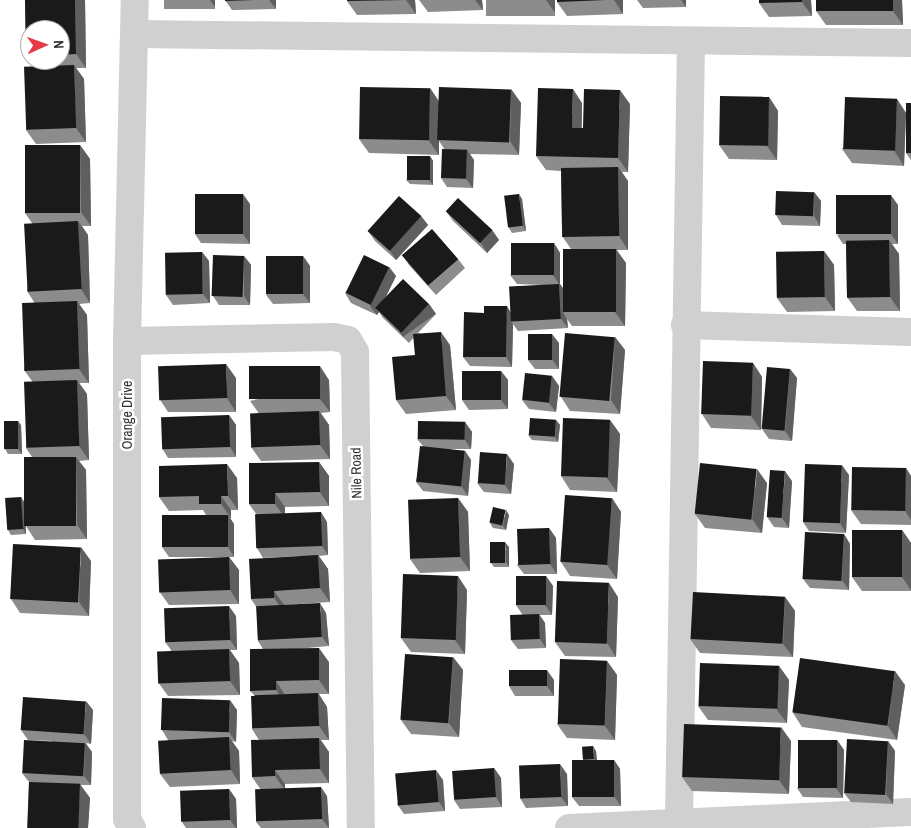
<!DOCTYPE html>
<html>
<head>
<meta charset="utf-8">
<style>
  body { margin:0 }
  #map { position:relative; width:911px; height:828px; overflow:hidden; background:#fff; font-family:"Archivo Narrow",sans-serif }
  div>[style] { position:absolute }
  .minor>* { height:28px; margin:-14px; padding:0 14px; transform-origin:14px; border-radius:14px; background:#d0d0d0 }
  .wall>* { inset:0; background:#8c8c8c; transform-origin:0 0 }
  .shaded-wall>* { inset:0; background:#5f5f5f; transform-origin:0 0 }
  .building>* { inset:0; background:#1a1a1a; transform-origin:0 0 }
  span { translate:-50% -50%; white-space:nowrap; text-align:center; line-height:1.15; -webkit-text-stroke:5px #fff; paint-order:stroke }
  .street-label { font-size:14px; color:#333 }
  .north { position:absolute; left:20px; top:20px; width:50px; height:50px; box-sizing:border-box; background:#fff; border:1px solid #adadad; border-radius:50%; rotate:88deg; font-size:14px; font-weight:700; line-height:20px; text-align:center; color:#333 }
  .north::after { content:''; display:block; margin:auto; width:18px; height:22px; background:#e63946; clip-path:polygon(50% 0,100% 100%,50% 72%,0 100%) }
</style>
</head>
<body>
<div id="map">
  <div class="minor">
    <div style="left:135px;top:34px;width:776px;rotate:0.66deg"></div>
    <div style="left:685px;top:325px;width:226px;rotate:1.8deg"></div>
    <div style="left:127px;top:341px;width:207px;rotate:-1.1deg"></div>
    <div style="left:334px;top:337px;width:14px;rotate:12deg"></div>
    <div style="left:348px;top:340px;width:14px;rotate:60deg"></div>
    <div style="left:355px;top:352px;width:476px;rotate:89.3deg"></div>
    <div style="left:679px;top:822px;width:780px;rotate:-89.12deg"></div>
    <div style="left:132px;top:828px;width:10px;rotate:-119deg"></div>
    <div style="left:127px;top:819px;width:478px;rotate:-90deg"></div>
    <div style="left:127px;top:341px;width:341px;rotate:-88.7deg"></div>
    <div style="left:569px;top:828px;width:342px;rotate:-2.7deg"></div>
  </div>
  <div class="wall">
    <div style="clip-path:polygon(evenodd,25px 0,85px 0,86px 68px,76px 68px,84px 79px,86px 142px,36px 144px,26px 130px,34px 66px,26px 55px,25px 0,30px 30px,60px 30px,60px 60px,30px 60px,30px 30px)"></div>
    <div style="left:164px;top:0;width:51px;height:9px"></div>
    <div style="clip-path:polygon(225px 0,276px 0,276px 9px,232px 10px)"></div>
    <div style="clip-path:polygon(347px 0,415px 0,416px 14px,357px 15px,347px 1px)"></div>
    <div style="clip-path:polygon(419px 0,482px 0,483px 10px,428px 12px)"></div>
    <div style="left:486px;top:0;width:69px;height:16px"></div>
    <div style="clip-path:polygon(557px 0,623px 0,623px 14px,567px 16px,557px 2px)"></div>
    <div style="clip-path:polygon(637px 0,686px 0,686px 7px,643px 8px)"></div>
    <div style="clip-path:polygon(811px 0,812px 16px,769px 17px,759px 3px)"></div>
    <div style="clip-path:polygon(816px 0,902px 0,903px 25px,826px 25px,816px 11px)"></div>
    <div style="clip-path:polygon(430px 88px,439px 101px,511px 89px,521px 103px,519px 155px,470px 154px,474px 160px,473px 188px,447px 187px,441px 178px,445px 150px,439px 141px,439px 155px,369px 153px,359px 139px)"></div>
    <div style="clip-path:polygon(769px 97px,778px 111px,777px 160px,729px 159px,719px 145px)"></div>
    <div style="clip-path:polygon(897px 99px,906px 113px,911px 103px,911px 160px,906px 153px,906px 113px,904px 166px,852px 163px,842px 149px)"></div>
    <div style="clip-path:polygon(582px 103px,582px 128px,583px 128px,630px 104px,628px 172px,622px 172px,628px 181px,628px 250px,616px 250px,626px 263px,625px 326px,572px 326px,567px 319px,568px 328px,518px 331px,513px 324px,512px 367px,470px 366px,463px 357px,511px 312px,542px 285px,517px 284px,510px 275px,554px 243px,560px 253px,560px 284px,563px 288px,571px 249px,562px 236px,561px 171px,546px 170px,536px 156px)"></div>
    <div style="clip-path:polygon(80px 145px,90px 159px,91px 226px,82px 226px,88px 235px,90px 303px,79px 304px,87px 315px,89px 383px,79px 383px,87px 394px,89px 460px,79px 461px,86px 470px,87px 539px,35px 540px,26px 526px,26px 534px,11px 535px,8px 530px,21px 497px,24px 502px,32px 457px,26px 448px,32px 381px,24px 370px,34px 302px,27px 291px,32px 223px,25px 213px)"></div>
    <div style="clip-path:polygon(430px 156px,433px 161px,433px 185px,410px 184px,406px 180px)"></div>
    <div style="clip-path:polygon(814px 192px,821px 201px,820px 226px,782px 225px,776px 215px)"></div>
    <div style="clip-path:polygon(522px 199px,526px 231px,512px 233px,509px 228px)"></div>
    <div style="clip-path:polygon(250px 204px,250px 244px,201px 243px,195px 234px)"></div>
    <div style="clip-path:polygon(898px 205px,898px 244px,892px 244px,899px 254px,900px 311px,857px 311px,847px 297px,846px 244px,843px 244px,837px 235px)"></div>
    <div style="clip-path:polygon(446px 211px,492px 230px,499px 240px,487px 253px,453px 221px)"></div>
    <div style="clip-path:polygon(421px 216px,428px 225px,396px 260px,375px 241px,368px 231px)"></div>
    <div style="clip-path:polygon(824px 251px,834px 265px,835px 311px,787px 312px,777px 298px)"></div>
    <div style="clip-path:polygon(202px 252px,209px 261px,210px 303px,173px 305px,166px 295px)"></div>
    <div style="clip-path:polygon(244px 256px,251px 265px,250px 305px,219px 305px,213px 296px)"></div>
    <div style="clip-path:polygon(303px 256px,310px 266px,310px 303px,273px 304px,266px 295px)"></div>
    <div style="clip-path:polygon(403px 256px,458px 259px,465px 268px,436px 295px,409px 265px)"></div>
    <div style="clip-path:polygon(389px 267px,396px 276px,385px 298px,429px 304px,436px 314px,418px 333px,450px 345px,456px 410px,406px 414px,396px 400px,415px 355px,414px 337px,409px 343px,383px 318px,379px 312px,377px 315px,351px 303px,345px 293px)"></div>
    <div style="clip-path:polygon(615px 337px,625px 350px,620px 414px,570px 411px,561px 397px)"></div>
    <div style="clip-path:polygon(559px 343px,559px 369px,535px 369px,528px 360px)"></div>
    <div style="clip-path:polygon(753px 363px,762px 377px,761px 430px,711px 428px,702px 414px)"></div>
    <div style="clip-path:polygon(790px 369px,797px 378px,792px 441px,769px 439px,762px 429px)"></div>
    <div style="clip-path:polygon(501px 371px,508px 380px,508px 409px,469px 410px,462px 400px)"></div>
    <div style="clip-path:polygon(552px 376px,559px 386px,556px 412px,529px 409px,522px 400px)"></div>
    <div style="clip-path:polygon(236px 378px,236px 412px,168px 412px,159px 398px)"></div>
    <div style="clip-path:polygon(329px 380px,330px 412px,321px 413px,329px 425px,330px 459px,261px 461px,251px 447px,258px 412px,250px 401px)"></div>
    <div style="clip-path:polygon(229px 415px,236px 425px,236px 457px,168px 458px,162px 448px)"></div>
    <div style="clip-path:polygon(556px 420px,560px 425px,558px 442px,532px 440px,528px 435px)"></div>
    <div style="clip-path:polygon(610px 420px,620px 434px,617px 492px,570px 490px,561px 476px)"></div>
    <div style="clip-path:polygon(465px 422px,472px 432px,471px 449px,445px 449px,465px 451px,471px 460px,468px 496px,423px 491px,416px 482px,423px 446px,417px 439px)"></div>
    <div style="clip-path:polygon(21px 425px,22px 454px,8px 454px,5px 449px)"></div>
    <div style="clip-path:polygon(319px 462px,329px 476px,329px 506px,285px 507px,285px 514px,327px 522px,328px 555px,319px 556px,328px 569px,330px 602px,284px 605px,284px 606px,326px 613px,329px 646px,296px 649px,329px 662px,329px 694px,319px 694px,327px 707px,329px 740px,321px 740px,329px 752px,329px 783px,285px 784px,285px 788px,327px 796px,329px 828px,261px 828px,256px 822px,261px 790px,252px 777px,259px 740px,252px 729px,254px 695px,250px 691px,263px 649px,258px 641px,257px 608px,251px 599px,300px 556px,263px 558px,257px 548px,257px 515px,249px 504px)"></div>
    <div style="clip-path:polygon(514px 464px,511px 494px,484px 492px,477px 483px)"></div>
    <div style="clip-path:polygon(906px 468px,911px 476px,911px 525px,861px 524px,851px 510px)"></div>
    <div style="clip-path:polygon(849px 475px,846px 533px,809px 531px,803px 522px)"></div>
    <div style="clip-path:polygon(237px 478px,238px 510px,231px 510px,231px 518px,230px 518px,234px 524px,234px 557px,229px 557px,239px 570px,239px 604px,169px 605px,159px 591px,227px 557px,169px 557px,162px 547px,206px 515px,203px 510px,169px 511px,159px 497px)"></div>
    <div style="clip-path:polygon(792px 481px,789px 528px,774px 527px,767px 517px)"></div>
    <div style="clip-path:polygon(767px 483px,762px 533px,705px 528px,695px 514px)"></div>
    <div style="clip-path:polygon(458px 498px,468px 512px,470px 571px,420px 573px,410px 559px)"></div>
    <div style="clip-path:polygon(612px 498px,621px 512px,617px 579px,570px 576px,561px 562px)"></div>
    <div style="clip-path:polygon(509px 515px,506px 530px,493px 528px,490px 523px)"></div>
    <div style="clip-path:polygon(549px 528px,556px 538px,557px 574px,524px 574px,517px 565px)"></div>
    <div style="clip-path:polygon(902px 530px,911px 543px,911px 591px,862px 591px,852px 577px)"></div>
    <div style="clip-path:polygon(844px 534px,850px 544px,849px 590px,810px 588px,803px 579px)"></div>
    <div style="clip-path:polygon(509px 547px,509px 567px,494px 567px,491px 563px)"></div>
    <div style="clip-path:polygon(91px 561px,89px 616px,20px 613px,11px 599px)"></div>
    <div style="clip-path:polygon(546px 576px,553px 586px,552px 615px,539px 615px,545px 623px,546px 648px,518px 649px,511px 640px,522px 614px,516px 605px)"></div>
    <div style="clip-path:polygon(467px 590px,465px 654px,411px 652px,401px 638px)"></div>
    <div style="clip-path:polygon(618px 597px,616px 657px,565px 656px,555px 642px)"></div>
    <div style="clip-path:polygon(785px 597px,795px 611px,793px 657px,700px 653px,690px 639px)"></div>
    <div style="clip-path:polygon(236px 616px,237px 650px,230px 650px,239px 663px,240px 695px,168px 696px,158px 682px,171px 650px,165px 642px)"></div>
    <div style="clip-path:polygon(453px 657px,463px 670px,459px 737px,411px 734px,401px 720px)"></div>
    <div style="clip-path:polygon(607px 661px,617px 675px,615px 740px,567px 738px,557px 724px)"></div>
    <div style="clip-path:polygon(779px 666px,789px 680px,787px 723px,708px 720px,698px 706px)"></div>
    <div style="clip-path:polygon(554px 680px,554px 696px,515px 696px,509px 686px)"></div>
    <div style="clip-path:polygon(905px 685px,897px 740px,802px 727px,793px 713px)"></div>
    <div style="clip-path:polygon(93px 710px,91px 744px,86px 743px,92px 752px,91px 785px,80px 785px,90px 798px,88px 828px,27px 828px,29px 782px,22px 773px,52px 741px,28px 740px,21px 730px)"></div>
    <div style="clip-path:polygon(237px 710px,236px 742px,232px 741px,239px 751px,240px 784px,170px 787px,160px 774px,168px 740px,162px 730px)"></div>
    <div style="clip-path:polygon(837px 740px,844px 750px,843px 798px,803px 797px,797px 788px)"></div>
    <div style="clip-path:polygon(791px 741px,789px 794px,692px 791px,682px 777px)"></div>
    <div style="clip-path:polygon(888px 741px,895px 751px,893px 804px,851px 802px,844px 793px)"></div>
    <div style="clip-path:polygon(596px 751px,597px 760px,614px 760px,620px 769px,621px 806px,579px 806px,572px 797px,583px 760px)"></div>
    <div style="clip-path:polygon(494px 768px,501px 778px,502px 807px,460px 809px,454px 800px)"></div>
    <div style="clip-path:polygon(567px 774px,568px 806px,526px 808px,520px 798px)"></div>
    <div style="clip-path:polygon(443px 780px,445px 811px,404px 814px,397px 804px)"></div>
    <div style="clip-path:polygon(229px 789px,236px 799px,237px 828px,186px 828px,182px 822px)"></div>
  </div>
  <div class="shaded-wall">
    <div style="clip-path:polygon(75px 0,85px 0,86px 68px,76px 54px)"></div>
    <div style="clip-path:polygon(210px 0,215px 0,215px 7px)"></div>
    <div style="clip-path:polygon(269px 0,276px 0,276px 9px)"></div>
    <div style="clip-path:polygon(406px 0,415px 0,416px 14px)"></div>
    <div style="clip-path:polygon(475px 0,482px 0,483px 10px)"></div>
    <div style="clip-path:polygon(546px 0,555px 0,555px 13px)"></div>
    <div style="clip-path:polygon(614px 0,623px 0,623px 14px)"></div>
    <div style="clip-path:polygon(681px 0,686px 0,686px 7px)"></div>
    <div style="clip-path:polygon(802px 0,811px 0,812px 16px,802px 2px)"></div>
    <div style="clip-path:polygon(893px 0,902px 0,903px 25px,893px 11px)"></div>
    <div style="clip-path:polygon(74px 65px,84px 79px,86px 142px,76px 128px)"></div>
    <div style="clip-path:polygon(430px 88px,439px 102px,439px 155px,429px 141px)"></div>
    <div style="clip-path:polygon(511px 89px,521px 103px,519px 155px,510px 141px)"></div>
    <div style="clip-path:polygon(573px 89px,582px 103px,581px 142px,572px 128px)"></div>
    <div style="clip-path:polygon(620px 90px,630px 104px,628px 172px,618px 158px)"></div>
    <div style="clip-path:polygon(769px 97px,778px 111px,777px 160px,767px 146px)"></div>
    <div style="clip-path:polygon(897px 99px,906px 113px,904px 166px,895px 152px)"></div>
    <div style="clip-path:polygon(80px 145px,90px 159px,91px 226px,81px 212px)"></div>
    <div style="clip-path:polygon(467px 150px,474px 160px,473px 188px,466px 179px)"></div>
    <div style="clip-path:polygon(430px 156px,433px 161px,433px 185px,429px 180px)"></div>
    <div style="clip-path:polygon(618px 167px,628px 181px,628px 250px,619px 236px)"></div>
    <div style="clip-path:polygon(814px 192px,821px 201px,820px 226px,814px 216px)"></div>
    <div style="clip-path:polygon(243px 194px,250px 204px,250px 244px,243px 234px)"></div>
    <div style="clip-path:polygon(519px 194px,522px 199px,526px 231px,523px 226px)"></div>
    <div style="clip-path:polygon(891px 195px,898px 205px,898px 244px,891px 234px)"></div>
    <div style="clip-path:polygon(421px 216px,428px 225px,396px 260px,390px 251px)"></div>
    <div style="clip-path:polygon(78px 221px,88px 235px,90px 303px,81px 289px)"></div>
    <div style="clip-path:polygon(492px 230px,499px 240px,487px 253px,481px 243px)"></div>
    <div style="clip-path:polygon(889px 240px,899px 254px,900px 311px,890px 297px)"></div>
    <div style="clip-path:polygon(554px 243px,560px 253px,560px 284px,566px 293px,563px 312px,567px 319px,568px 328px,561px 319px,559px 284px,553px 275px)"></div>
    <div style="clip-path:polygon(616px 249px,626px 263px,625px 326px,615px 312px)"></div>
    <div style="clip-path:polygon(824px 251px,834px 265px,835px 311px,825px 297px)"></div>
    <div style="clip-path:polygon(202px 252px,209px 261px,210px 303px,203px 294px)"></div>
    <div style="clip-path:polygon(244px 256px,251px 265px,250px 305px,244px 296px)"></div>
    <div style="clip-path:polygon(303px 256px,310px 266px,310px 303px,303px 294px)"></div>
    <div style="clip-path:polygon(389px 267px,396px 276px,379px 311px,376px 308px,379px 312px,377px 315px,370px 306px)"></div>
    <div style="clip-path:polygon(77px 301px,87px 315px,89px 383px,79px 369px)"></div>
    <div style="left:429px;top:304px;width:12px;height:40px;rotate:55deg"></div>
    <div style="clip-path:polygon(507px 306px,513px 316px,511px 322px,513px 324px,512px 367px,506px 357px)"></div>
    <div style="clip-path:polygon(441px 332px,450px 345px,456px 410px,446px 396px)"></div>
    <div style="clip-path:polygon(552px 334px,559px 343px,559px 369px,552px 359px)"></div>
    <div style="clip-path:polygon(615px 337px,625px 350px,620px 414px,611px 400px)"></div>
    <div style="clip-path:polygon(753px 363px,762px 377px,761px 430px,751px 416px)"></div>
    <div style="clip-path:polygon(226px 364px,236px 378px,236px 412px,227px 398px)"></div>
    <div style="clip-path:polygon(320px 366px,329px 380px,330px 412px,320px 399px)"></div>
    <div style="clip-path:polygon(790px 369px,797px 378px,792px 441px,785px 431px)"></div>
    <div style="clip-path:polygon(501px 371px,508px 380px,508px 409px,501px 400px)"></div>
    <div style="clip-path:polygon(552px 376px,559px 386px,556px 412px,549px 403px)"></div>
    <div style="clip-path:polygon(77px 380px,87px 394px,89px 460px,79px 446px)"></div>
    <div style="clip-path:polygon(319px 411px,329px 425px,330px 459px,320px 445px)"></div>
    <div style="clip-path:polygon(229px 415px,236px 425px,236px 457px,230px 447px)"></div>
    <div style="clip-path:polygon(556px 420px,560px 425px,558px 442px,555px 437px)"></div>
    <div style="clip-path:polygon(610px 420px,620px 434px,617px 492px,607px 478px)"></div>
    <div style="clip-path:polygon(18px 421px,21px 425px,22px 454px,18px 449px)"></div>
    <div style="clip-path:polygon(465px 422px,472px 432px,471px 449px,465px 440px)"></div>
    <div style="clip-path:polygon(465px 451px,471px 460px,468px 496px,461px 486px)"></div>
    <div style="clip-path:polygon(507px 454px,514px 464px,511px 494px,505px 485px)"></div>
    <div style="clip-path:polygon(76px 457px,86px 470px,87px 539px,77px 525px)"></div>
    <div style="clip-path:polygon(319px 462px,329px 476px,329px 506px,320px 492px)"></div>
    <div style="clip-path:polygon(227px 464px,237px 478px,238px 510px,228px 496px)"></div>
    <div style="clip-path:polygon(842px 465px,849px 475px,846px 533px,840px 523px)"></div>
    <div style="clip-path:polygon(906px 468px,911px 476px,911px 520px,905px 511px)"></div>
    <div style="clip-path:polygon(757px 469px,767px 483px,762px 533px,752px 519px)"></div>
    <div style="clip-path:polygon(785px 471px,792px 481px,789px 528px,782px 518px)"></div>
    <div style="clip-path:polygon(275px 493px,285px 507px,285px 518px,275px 504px)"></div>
    <div style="clip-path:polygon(221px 496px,231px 510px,231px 518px,221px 504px)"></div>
    <div style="clip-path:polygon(21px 497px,24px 502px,26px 534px,23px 529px)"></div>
    <div style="clip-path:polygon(458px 498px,468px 512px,470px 571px,460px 557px)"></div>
    <div style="clip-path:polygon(612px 498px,621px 512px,617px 579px,607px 565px)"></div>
    <div style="clip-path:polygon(506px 510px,509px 515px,506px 530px,503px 526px)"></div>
    <div style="clip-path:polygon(321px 512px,327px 522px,328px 555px,322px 546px)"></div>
    <div style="clip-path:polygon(228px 515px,234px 524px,234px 557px,228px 547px)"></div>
    <div style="clip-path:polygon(549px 528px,556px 538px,557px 574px,550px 564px)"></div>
    <div style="clip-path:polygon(902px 530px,911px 543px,911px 590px,902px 577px)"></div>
    <div style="clip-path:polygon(844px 534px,850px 544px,849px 590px,842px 580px)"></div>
    <div style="clip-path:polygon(505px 542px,509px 547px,509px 567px,506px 562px)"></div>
    <div style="clip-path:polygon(81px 547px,91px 561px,89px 616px,79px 602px)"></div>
    <div style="clip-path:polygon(318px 555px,328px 569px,330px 602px,320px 588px)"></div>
    <div style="clip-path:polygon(229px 557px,239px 570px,239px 604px,230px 590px)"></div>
    <div style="clip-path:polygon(458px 576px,467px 590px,465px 654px,455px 640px)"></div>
    <div style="clip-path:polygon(546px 576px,553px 586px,552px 615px,545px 605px)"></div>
    <div style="clip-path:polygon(609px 583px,618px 597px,616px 657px,607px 643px)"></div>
    <div style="clip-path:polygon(274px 591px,284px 605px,284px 612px,274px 598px)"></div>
    <div style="clip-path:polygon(785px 597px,795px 611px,793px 657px,783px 644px)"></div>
    <div style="clip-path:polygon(320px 603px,326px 613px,329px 646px,322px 637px)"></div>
    <div style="clip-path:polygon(229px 606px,236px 616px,237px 650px,230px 640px)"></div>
    <div style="clip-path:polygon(539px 614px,545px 623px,546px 648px,540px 639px)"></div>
    <div style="clip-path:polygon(319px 648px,329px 662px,329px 694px,319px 680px)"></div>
    <div style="clip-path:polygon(229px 649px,239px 663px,240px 695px,230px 681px)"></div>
    <div style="clip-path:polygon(453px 657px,463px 670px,459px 737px,449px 723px)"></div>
    <div style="clip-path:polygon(607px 661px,617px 675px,615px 740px,605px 726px)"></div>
    <div style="clip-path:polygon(779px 666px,789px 680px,787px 723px,777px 710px)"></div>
    <div style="clip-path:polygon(547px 670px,554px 680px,554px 696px,547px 686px)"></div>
    <div style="clip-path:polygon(895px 671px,905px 685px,897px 740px,888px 726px)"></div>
    <div style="clip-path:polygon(276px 681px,285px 695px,285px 704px,276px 690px)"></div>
    <div style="clip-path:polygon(318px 693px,327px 707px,329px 740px,319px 726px)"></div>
    <div style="clip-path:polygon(230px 700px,237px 710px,236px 742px,229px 732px)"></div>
    <div style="clip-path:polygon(86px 701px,93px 710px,91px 744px,84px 734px)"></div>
    <div style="clip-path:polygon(781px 727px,791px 741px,789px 794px,779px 780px)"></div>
    <div style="clip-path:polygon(229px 737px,239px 751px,240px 784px,231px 770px)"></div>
    <div style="clip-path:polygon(319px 738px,329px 752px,329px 783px,320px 769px)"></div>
    <div style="clip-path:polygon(837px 740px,844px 750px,843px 798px,836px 788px)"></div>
    <div style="clip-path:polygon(888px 741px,895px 751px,893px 804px,886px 794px)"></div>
    <div style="clip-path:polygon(85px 743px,92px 752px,91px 785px,84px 776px)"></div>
    <div style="clip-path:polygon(593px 746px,596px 751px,597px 764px,594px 759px)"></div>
    <div style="clip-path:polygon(614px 760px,620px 769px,621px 806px,614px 796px)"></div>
    <div style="clip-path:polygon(560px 764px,567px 774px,568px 806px,561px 797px)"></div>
    <div style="clip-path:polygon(494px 768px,501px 778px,502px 807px,496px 797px)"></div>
    <div style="clip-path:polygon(275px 770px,285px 784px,285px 790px,275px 776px)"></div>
    <div style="clip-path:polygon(436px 770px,443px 780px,445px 811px,439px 802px)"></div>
    <div style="clip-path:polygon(80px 784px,90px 798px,88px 828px,78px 828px)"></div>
    <div style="clip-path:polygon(321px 787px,327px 796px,329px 828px,322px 819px)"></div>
    <div style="clip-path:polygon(229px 789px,236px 799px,237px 828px,236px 828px,230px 820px)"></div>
  </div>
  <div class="building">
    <div style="clip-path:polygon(25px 0,75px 0,76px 54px,60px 55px,60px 30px,30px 30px,30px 55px,26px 55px)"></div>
    <div style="clip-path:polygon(225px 0,254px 0,225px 1px)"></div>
    <div style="clip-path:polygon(347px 0,406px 0,347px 1px)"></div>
    <div style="clip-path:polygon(557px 0,606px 0,557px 2px)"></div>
    <div style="clip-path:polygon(759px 0,802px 0,802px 2px,759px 3px)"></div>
    <div style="left:816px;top:0;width:77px;height:11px"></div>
    <div style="left:74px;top:65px;width:63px;height:50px;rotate:88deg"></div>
    <div style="left:360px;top:87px;width:70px;height:52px;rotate:1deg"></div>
    <div style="left:439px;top:87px;width:72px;height:53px;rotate:2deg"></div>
    <div style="clip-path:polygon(538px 88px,573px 89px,572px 128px,583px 128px,584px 89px,620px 90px,618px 158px,536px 156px)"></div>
    <div style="left:720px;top:96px;width:49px;height:49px;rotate:1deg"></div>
    <div style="left:845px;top:97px;width:52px;height:52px;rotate:2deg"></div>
    <div style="left:906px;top:103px;width:5px;height:50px"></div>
    <div style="left:25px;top:145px;width:55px;height:68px"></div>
    <div style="left:442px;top:149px;width:25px;height:29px;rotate:2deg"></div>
    <div style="left:407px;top:156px;width:23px;height:24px"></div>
    <div style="left:618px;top:167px;width:69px;height:57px;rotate:89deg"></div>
    <div style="left:776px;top:191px;width:38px;height:24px;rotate:2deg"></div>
    <div style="left:195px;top:194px;width:48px;height:40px"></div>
    <div style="left:519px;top:194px;width:32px;height:15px;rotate:83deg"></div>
    <div style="left:891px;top:195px;width:39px;height:55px;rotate:90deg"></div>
    <div style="left:399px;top:196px;width:30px;height:47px;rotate:42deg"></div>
    <div style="left:458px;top:198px;width:47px;height:18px;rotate:43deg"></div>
    <div style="left:78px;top:221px;width:68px;height:54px;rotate:87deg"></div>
    <div style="left:432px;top:229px;width:40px;height:40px;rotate:49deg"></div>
    <div style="left:889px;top:240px;width:57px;height:43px;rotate:89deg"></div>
    <div style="left:511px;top:243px;width:43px;height:32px"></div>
    <div style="left:563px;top:249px;width:53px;height:63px"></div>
    <div style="left:824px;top:251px;width:46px;height:48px;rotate:89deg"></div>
    <div style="left:202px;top:252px;width:42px;height:37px;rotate:89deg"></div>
    <div style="left:213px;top:255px;width:31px;height:41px;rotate:2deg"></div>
    <div style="left:364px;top:255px;width:28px;height:42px;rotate:26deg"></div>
    <div style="left:303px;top:256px;width:38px;height:37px;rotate:90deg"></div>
    <div style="left:403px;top:279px;width:36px;height:40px;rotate:44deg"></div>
    <div style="left:559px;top:284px;width:35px;height:50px;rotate:87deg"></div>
    <div style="left:77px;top:301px;width:68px;height:55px;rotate:88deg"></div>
    <div style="clip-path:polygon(484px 306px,507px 306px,506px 357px,463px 357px,464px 312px,484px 313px)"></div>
    <div style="clip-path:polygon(441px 332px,446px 396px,396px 400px,392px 357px,415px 355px,413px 334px)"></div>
    <div style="left:565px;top:333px;width:50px;height:64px;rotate:5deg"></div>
    <div style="left:528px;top:334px;width:24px;height:26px"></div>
    <div style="left:703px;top:361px;width:50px;height:53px;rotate:2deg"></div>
    <div style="left:226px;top:364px;width:34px;height:68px;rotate:88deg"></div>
    <div style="left:320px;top:366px;width:33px;height:71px;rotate:90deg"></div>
    <div style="left:767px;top:367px;width:23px;height:62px;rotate:5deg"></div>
    <div style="left:501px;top:371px;width:29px;height:39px;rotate:90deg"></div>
    <div style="left:525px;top:373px;width:27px;height:27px;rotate:6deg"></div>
    <div style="left:77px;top:380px;width:66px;height:53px;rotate:88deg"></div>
    <div style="left:319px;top:411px;width:34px;height:69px;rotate:88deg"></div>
    <div style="left:229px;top:415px;width:32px;height:68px;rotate:88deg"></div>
    <div style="left:530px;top:418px;width:26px;height:17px;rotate:4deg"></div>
    <div style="left:563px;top:418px;width:47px;height:58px;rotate:2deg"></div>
    <div style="left:4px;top:421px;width:14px;height:28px"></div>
    <div style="left:418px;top:421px;width:47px;height:18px;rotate:1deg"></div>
    <div style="left:420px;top:446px;width:45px;height:36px;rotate:6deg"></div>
    <div style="left:480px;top:452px;width:27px;height:31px;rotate:4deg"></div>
    <div style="left:24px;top:457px;width:52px;height:69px"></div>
    <div style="clip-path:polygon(319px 462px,320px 492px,275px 493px,275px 504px,249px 504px,249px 463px)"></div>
    <div style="left:700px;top:463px;width:57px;height:51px;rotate:6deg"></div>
    <div style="clip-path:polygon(227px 464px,228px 496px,221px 496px,221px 504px,199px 504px,199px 496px,159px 497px,159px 466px)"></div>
    <div style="left:805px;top:464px;width:37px;height:58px;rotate:2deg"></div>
    <div style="left:852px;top:467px;width:54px;height:43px;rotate:1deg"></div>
    <div style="left:770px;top:470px;width:15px;height:47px;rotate:4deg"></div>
    <div style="left:565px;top:495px;width:47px;height:67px;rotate:4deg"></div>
    <div style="left:21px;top:497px;width:32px;height:16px;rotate:86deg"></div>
    <div style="left:458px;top:498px;width:59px;height:50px;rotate:88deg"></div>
    <div style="left:493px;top:507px;width:13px;height:16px;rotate:13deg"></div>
    <div style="left:321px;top:512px;width:34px;height:66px;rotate:88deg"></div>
    <div style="left:162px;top:515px;width:66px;height:32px"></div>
    <div style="left:549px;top:528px;width:36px;height:32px;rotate:88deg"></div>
    <div style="left:852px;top:530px;width:50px;height:47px"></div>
    <div style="left:805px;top:532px;width:39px;height:47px;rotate:3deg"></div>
    <div style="left:490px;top:542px;width:15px;height:21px"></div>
    <div style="left:13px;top:544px;width:68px;height:55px;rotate:3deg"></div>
    <div style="clip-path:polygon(318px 555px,320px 588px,274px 591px,274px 598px,251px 599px,249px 559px)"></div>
    <div style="left:229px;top:557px;width:33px;height:71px;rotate:88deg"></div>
    <div style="left:403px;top:574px;width:55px;height:64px;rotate:2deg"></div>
    <div style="left:516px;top:576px;width:30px;height:29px"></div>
    <div style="left:557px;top:581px;width:52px;height:61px;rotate:2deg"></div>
    <div style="left:693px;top:592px;width:92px;height:47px;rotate:3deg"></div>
    <div style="left:320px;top:603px;width:34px;height:64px;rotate:87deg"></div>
    <div style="left:229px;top:606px;width:34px;height:65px;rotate:88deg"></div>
    <div style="left:539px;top:614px;width:25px;height:29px;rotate:88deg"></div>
    <div style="clip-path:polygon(319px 648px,319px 680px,276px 681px,276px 690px,250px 691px,250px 649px)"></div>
    <div style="left:229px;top:649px;width:32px;height:72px;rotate:88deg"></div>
    <div style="left:405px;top:654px;width:48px;height:66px;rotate:4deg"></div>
    <div style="left:800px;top:658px;width:96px;height:55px;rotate:8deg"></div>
    <div style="left:560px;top:659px;width:47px;height:65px;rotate:2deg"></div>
    <div style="left:700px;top:663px;width:79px;height:43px;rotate:2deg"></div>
    <div style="left:547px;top:670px;width:16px;height:38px;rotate:90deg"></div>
    <div style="left:318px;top:693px;width:33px;height:67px;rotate:88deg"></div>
    <div style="left:23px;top:697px;width:63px;height:33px;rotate:4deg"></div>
    <div style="left:162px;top:698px;width:68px;height:32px;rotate:2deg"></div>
    <div style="left:684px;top:724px;width:97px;height:53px;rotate:2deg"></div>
    <div style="left:229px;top:737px;width:33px;height:71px;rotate:87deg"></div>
    <div style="clip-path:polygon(319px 738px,320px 769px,275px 770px,275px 776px,252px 777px,251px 740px)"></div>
    <div style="left:847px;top:739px;width:41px;height:54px;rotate:3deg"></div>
    <div style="left:24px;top:740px;width:61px;height:33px;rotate:3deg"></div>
    <div style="left:798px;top:740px;width:39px;height:48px"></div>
    <div style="left:593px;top:746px;width:13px;height:11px;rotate:86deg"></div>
    <div style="left:572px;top:760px;width:42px;height:37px"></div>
    <div style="left:560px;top:764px;width:33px;height:41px;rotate:88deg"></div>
    <div style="left:494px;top:768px;width:29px;height:42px;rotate:86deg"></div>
    <div style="left:436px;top:770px;width:32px;height:41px;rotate:85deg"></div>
    <div style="left:29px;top:782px;width:51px;height:46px;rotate:2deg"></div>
    <div style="left:321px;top:787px;width:32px;height:66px;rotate:88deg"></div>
    <div style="left:229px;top:789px;width:31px;height:49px;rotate:88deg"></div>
  </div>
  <div class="street-label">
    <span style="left:127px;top:415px;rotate:-90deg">Orange Drive</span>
    <span style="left:356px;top:473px;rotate:-91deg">Nile Road</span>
  </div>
  <div class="north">N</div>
</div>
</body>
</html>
